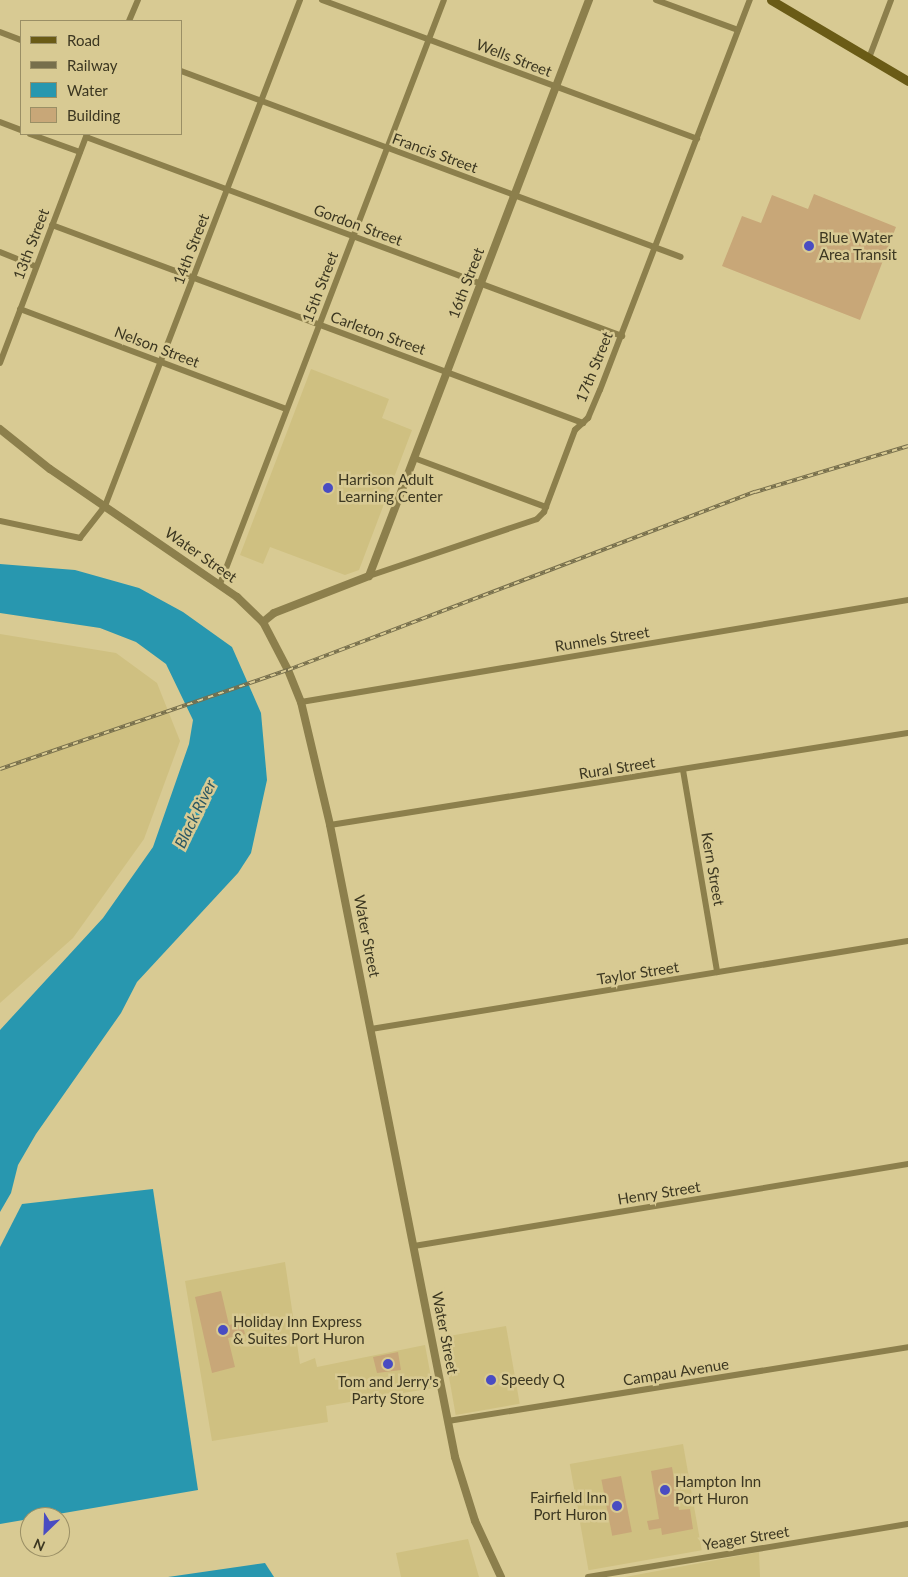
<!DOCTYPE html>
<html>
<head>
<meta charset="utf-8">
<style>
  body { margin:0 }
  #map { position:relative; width:908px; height:1577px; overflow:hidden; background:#d8ca93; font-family:Lato,sans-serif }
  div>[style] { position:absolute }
  .built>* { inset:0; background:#cfc081; transform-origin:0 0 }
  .water>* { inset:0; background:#2897af }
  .building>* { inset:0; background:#c8a778; transform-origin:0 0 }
  .minor>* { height:6px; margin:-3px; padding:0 3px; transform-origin:3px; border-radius:3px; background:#8c7f4c }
  .tertiary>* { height:8px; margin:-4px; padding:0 4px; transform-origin:4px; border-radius:4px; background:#8c7f4c }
  .secondary>* { height:9px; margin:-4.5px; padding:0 4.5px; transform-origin:4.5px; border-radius:4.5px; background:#6a5b16 }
  .rail>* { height:4px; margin-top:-2px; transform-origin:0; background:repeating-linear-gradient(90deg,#d8ca93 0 5.5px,#776f4c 0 11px); box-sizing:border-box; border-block:1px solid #776f4c }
  .dots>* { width:14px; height:14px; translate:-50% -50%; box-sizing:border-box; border:2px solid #d8ca93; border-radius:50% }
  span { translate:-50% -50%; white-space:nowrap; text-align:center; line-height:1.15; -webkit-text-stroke:5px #d8ca93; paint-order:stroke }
  .street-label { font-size:15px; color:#3c3721 }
  .poi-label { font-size:15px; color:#3c3721 }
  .left { translate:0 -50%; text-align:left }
  .right { translate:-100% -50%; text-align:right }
  .water-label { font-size:16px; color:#2b5763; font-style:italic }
  .legend { position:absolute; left:20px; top:20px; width:162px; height:115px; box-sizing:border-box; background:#d8ca93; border:1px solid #9a8f65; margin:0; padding:6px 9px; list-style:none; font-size:15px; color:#3c3721 }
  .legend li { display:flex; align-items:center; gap:10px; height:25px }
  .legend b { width:25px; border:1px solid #9a8f65 }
  .north { position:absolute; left:20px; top:1507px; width:50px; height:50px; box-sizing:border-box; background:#d8ca93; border:1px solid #9a8f65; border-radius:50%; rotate:204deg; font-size:14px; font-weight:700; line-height:20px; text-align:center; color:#3c3721 }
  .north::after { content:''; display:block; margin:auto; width:18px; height:22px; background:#494cc2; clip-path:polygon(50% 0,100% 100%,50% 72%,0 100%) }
</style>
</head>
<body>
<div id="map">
  <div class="built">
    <div style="clip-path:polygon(311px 369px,389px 399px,382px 418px,412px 430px,359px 570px,345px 575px,270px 547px,263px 564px,240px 555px)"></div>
    <div style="clip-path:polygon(0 634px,116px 653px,157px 683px,180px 741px,144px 839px,73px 938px,0 1003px)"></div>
    <div style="clip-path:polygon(285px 1262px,300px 1364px,315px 1358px,317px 1367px,425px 1345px,433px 1388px,326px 1406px,328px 1422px,212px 1441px,185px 1281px)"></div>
    <div style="left:506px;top:1326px;width:79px;height:65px;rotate:80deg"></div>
    <div style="left:683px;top:1444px;width:108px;height:115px;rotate:80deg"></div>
    <div style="clip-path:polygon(468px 1539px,479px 1577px,401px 1577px,396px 1553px)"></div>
    <div style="clip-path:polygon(759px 1552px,760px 1577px,625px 1577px)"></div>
  </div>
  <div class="water">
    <div style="clip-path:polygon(0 564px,75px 570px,139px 588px,183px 612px,232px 647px,261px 713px,267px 780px,251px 853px,238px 873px,137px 982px,121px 1013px,36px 1134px,18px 1165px,11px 1193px,0 1212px,0 1030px,103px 918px,153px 847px,189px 744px,193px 720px,166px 664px,136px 642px,100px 628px,0 613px)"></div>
    <div style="clip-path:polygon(153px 1189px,198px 1490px,0 1524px,0 1247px,22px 1204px)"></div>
    <div style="clip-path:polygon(265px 1563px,274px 1577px,168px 1577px)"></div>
  </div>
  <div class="building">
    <div style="clip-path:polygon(814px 194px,896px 227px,860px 320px,722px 266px,742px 216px,761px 223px,772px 195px,808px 209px)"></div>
    <div style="clip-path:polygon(221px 1291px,229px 1325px,242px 1322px,245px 1334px,228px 1338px,235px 1367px,212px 1373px,195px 1297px)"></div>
    <div style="clip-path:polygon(398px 1352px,401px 1370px,377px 1373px,373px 1357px)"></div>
    <div style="clip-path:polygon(672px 1467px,679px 1510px,690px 1509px,693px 1529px,662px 1535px,661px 1528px,649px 1530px,647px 1521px,659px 1519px,651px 1471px)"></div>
    <div style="left:621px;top:1476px;width:57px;height:20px;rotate:79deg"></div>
  </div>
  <div class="minor">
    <div style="left:322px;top:0;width:400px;rotate:20.3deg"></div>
    <div style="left:656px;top:0;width:87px;rotate:20.1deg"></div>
    <div style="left:129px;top:21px;width:23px;rotate:-67deg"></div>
    <div style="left:0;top:32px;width:22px;rotate:21deg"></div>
    <div style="left:869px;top:58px;width:62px;rotate:-69.2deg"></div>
    <div style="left:181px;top:71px;width:533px;rotate:20.41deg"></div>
    <div style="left:0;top:122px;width:22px;rotate:21deg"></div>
    <div style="left:30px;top:134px;width:53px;rotate:19.8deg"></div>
    <div style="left:86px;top:137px;width:572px;rotate:20.37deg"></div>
    <div style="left:52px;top:225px;width:567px;rotate:20.45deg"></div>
    <div style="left:0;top:252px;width:38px;rotate:22deg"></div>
    <div style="left:20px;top:309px;width:284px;rotate:20.6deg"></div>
    <div style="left:0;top:363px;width:245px;rotate:-69.2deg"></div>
    <div style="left:414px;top:458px;width:141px;rotate:20.4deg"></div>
    <div style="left:0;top:521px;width:82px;rotate:12deg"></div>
    <div style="left:80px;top:538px;width:41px;rotate:-52deg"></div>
    <div style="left:105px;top:506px;width:542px;rotate:-68.92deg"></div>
    <div style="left:369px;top:576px;width:177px;rotate:-18.7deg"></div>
    <div style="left:537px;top:519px;width:10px;rotate:-45deg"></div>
    <div style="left:544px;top:512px;width:88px;rotate:-69.3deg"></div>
    <div style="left:575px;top:430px;width:18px;rotate:-43deg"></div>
    <div style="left:588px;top:418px;width:30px;rotate:-67deg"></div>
    <div style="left:600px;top:390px;width:418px;rotate:-69deg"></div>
    <div style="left:220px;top:584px;width:625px;rotate:-69.02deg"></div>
    <div style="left:301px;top:702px;width:616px;rotate:-9.54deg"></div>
    <div style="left:683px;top:770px;width:205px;rotate:80.4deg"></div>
    <div style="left:330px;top:825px;width:585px;rotate:-9.04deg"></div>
    <div style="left:371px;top:1029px;width:544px;rotate:-9.31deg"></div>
    <div style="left:414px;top:1246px;width:501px;rotate:-9.42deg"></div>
    <div style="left:448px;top:1421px;width:466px;rotate:-9.1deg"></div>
    <div style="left:588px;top:1577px;width:324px;rotate:-9.4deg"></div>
  </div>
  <div class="tertiary">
    <div style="left:0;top:429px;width:64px;rotate:38.7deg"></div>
    <div style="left:50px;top:469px;width:227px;rotate:34.4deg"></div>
    <div style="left:237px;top:597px;width:36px;rotate:44deg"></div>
    <div style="left:263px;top:622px;width:54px;rotate:62.5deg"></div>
    <div style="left:288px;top:670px;width:35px;rotate:68deg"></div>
    <div style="left:301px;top:702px;width:126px;rotate:76.7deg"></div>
    <div style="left:330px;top:825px;width:644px;rotate:78.81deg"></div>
    <div style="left:455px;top:1457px;width:67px;rotate:72.6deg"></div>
    <div style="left:475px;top:1521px;width:62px;rotate:65.1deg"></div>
    <div style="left:263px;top:622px;width:14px;rotate:-39deg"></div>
    <div style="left:274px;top:613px;width:102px;rotate:-21.3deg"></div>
    <div style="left:369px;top:576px;width:617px;rotate:-69.1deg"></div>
  </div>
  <div class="secondary">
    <div style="left:771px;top:0;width:159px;rotate:30.6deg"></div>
  </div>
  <div class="rail">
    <div style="left:0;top:769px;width:305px;rotate:-19deg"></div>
    <div style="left:288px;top:670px;width:500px;rotate:-20.9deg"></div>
    <div style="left:755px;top:492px;width:160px;rotate:-16.7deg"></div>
  </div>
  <div class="dots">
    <div style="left:809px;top:246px;background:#494cc2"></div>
    <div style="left:328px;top:488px;background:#494cc2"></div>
    <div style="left:223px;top:1330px;background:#494cc2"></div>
    <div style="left:388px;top:1364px;background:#494cc2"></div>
    <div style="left:491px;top:1380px;background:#494cc2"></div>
    <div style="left:665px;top:1490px;background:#494cc2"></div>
    <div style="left:617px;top:1506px;background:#494cc2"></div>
  </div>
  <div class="street-label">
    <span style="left:514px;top:58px;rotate:21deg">Wells Street</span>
    <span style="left:435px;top:153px;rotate:20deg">Francis Street</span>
    <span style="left:358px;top:225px;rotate:20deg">Gordon Street</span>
    <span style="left:31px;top:244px;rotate:-69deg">13th Street</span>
    <span style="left:191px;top:249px;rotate:-69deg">14th Street</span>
    <span style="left:466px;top:283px;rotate:-69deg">16th Street</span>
    <span style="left:320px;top:287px;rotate:-69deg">15th Street</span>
    <span style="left:378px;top:333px;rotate:20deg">Carleton Street</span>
    <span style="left:157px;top:347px;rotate:21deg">Nelson Street</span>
    <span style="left:594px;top:367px;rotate:-68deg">17th Street</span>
    <span style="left:201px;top:555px;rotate:35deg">Water Street</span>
    <span style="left:602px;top:639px;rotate:-9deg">Runnels Street</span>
    <span style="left:617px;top:768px;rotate:-9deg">Rural Street</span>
    <span style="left:713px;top:869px;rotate:80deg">Kern Street</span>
    <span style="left:367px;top:936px;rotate:79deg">Water Street</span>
    <span style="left:638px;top:973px;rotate:-9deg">Taylor Street</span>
    <span style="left:659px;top:1193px;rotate:-9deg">Henry Street</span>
    <span style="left:445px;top:1333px;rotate:79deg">Water Street</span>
    <span style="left:676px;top:1372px;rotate:-9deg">Campau Avenue</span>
    <span style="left:746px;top:1538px;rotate:-9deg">Yeager Street</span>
  </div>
  <div class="poi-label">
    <span class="left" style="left:819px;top:246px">Blue Water<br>Area Transit</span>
    <span class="left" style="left:338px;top:488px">Harrison Adult<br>Learning Center</span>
    <span class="left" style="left:233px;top:1330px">Holiday Inn Express<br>&amp; Suites Port Huron</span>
    <span class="left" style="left:501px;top:1380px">Speedy Q</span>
    <span style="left:388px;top:1390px">Tom and Jerry's<br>Party Store</span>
    <span class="left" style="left:675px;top:1490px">Hampton Inn<br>Port Huron</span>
    <span class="right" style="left:607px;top:1506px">Fairfield Inn<br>Port Huron</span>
  </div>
  <div class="water-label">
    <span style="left:195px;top:814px;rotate:-64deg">Black River</span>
  </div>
  <ul class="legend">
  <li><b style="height:6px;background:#6a5b16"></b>Road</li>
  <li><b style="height:6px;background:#776f4c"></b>Railway</li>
  <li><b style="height:14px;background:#2897af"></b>Water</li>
  <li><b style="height:14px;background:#c8a778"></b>Building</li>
  </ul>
  <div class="north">N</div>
</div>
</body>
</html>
